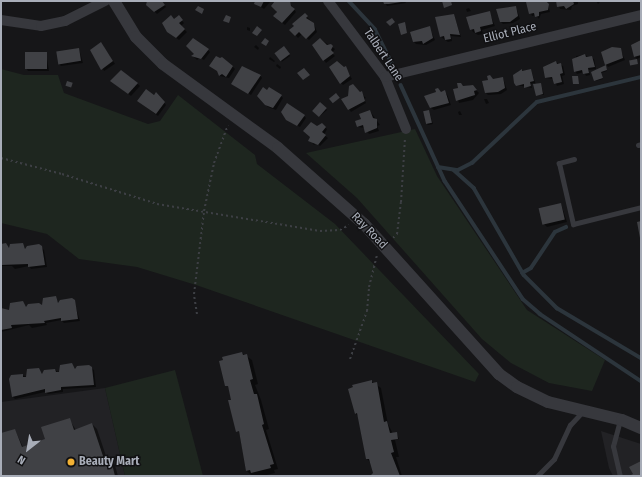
<!DOCTYPE html>
<html>
<head>
<meta charset="utf-8">
<style>
  body { margin:0 }
  #map { position:relative; width:642px; height:477px; overflow:hidden; background:#161618; font-family:"Fira Sans Condensed",sans-serif }
  div>[style] { position:absolute }
  .built>* { inset:0; background:#222225 }
  .green>* { inset:0; background:#1e261f }
  .shadow>* { inset:0; background:#0007; transform-origin:0 0 }
  .stream>* { height:3.5px; margin:-1.75px; padding:0 1.75px; transform-origin:1.75px; border-radius:1.75px; background:#2c353c }
  .building>* { inset:0; background:#404145; transform-origin:0 0 }
  .path>* { height:2px; margin-top:-1px; transform-origin:0; background:repeating-linear-gradient(90deg,#3d3f44 0 2px,transparent 0 5px) }
  .service>* { height:5px; margin:-2.5px; padding:0 2.5px; transform-origin:2.5px; border-radius:2.5px; background:#37383d }
  .minor>* { height:10px; margin:-5px; padding:0 5px; transform-origin:5px; border-radius:5px; background:#37383d }
  .tertiary>* { height:12px; margin:-6px; padding:0 6px; transform-origin:6px; border-radius:6px; background:#37383d }
  .dots>* { width:11px; height:11px; translate:-50% -50%; box-sizing:border-box; border:2px solid #111113; border-radius:50% }
  span { translate:-50% -50%; white-space:nowrap; text-align:center; line-height:1.15; -webkit-text-stroke:3px #111113; paint-order:stroke }
  .street-label { font-size:12px; color:#a8adb8 }
  .poi-label { font-size:12px; color:#a8adb8; font-weight:700 }
  .left { translate:0 -50%; text-align:left }
  .frame { position:absolute; inset:0; border:2px solid #a8adb8; pointer-events:none }
  .north { position:absolute; left:8px; top:429px; width:40px; height:40px; -webkit-text-stroke:3px #111113; paint-order:stroke; rotate:211deg; font-size:11px; font-weight:700; line-height:16px; text-align:center; color:#a8adb8 }
  .north::after { content:''; display:block; margin:auto; width:14px; height:18px; background:#a8adb8; clip-path:polygon(50% 0,100% 100%,50% 72%,0 100%) }
</style>
</head>
<body>
<div id="map">
  <div class="built">
    <div style="clip-path:polygon(105px 388px,125px 476px,1px 476px,1px 402px)"></div>
    <div style="clip-path:polygon(601px 431px,641px 444px,641px 476px,613px 476px,609px 468px)"></div>
  </div>
  <div class="green">
    <div style="clip-path:polygon(1px 69px,24px 75px,58px 75px,64px 93px,148px 124px,160px 121px,178px 95px,255px 155px,257px 164px,335px 224px,479px 374px,475px 382px,196px 285px,137px 267px,79px 259px,47px 234px,1px 223px)"></div>
    <div style="clip-path:polygon(415px 129px,437px 176px,527px 310px,605px 360px,592px 391px,549px 383px,511px 363px,482px 339px,357px 198px,306px 153px)"></div>
    <div style="clip-path:polygon(175px 370px,203px 476px,125px 476px,105px 388px)"></div>
  </div>
  <div class="shadow">
    <div style="clip-path:polygon(148px 1px,162px 1px,166px 7px,157px 14px,148px 5px)"></div>
    <div style="clip-path:polygon(256px 1px,271px 1px,264px 9px,255px 3px)"></div>
    <div style="clip-path:polygon(275px 1px,289px 2px,296px 12px,285px 25px,277px 19px)"></div>
    <div style="clip-path:polygon(384px 1px,405px 1px,406px 3px,387px 6px)"></div>
    <div style="clip-path:polygon(536px 1px,547px 1px,550px 12px,541px 14px,539px 19px,536px 15px,532px 16px,527px 3px)"></div>
    <div style="clip-path:polygon(557px 1px,578px 1px,578px 4px,572px 6px,571px 10px,560px 9px)"></div>
    <div style="clip-path:polygon(601px 1px,598px 4px,596px 1px)"></div>
    <div style="clip-path:polygon(516px 7px,520px 19px,513px 23px,503px 24px,500px 21px)"></div>
    <div style="clip-path:polygon(469px 8px,471px 11px,467px 12px,466px 9px)"></div>
    <div style="clip-path:polygon(489px 12px,495px 26px,482px 30px,483px 34px,478px 35px,473px 32px,471px 29px)"></div>
    <div style="clip-path:polygon(305px 15px,314px 24px,317px 32px,309px 40px,302px 34px,298px 38px,291px 30px)"></div>
    <div style="clip-path:polygon(454px 15px,461px 37px,451px 36px,452px 41px,448px 42px,441px 37px)"></div>
    <div style="clip-path:polygon(178px 16px,184px 23px,181px 26px,187px 32px,179px 40px,171px 34px,174px 20px)"></div>
    <div style="clip-path:polygon(247px 27px,250px 28px,250px 31px,247px 30px)"></div>
    <div style="clip-path:polygon(429px 27px,435px 40px,426px 45px,416px 44px,414px 42px)"></div>
    <div style="clip-path:polygon(320px 39px,335px 49px,332px 53px,335px 56px,326px 63px,313px 45px)"></div>
    <div style="clip-path:polygon(641px 41px,641px 57px,637px 59px,634px 56px)"></div>
    <div style="left:101px;top:43px;width:25px;height:13px;rotate:56deg"></div>
    <div style="clip-path:polygon(256px 45px,259px 48px,258px 50px,254px 47px)"></div>
    <div style="left:284px;top:47px;width:11px;height:10px;rotate:56deg"></div>
    <div style="clip-path:polygon(79px 49px,83px 63px,61px 66px,59px 64px)"></div>
    <div style="clip-path:polygon(620px 49px,625px 60px,608px 67px,606px 64px)"></div>
    <div style="clip-path:polygon(208px 50px,210px 52px,204px 60px,200px 58px,197px 60px,193px 56px)"></div>
    <div style="clip-path:polygon(46px 53px,49px 71px,28px 71px,26px 68px)"></div>
    <div style="clip-path:polygon(585px 55px,594px 59px,596px 69px,589px 70px,590px 75px,586px 76px,584px 72px,577px 74px,575px 71px,576px 56px)"></div>
    <div style="clip-path:polygon(270px 57px,275px 61px,274px 62px,269px 59px)"></div>
    <div style="clip-path:polygon(556px 62px,563px 66px,565px 75px,562px 76px,564px 84px,557px 86px,554px 79px,546px 78px,544px 67px)"></div>
    <div style="clip-path:polygon(277px 64px,281px 67px,280px 69px,276px 66px)"></div>
    <div style="clip-path:polygon(232px 66px,235px 69px,229px 78px,220px 76px,218px 72px)"></div>
    <div style="clip-path:polygon(606px 66px,607px 71px,601px 73px,603px 79px,595px 81px)"></div>
    <div style="clip-path:polygon(345px 67px,352px 79px,343px 85px,341px 83px)"></div>
    <div style="clip-path:polygon(531px 70px,536px 85px,541px 85px,544px 95px,537px 95px,534px 83px,531px 84px,532px 88px,517px 85px,518px 71px)"></div>
    <div style="clip-path:polygon(260px 75px,262px 78px,251px 95px,232px 84px)"></div>
    <div style="clip-path:polygon(129px 76px,140px 86px,131px 96px,114px 83px)"></div>
    <div style="clip-path:polygon(503px 78px,507px 90px,501px 94px,488px 95px,486px 93px,483px 82px)"></div>
    <div style="clip-path:polygon(353px 85px,366px 98px,364px 99px,366px 103px,351px 112px,343px 100px,349px 96px)"></div>
    <div style="clip-path:polygon(471px 85px,479px 93px,473px 100px,459px 103px,454px 90px)"></div>
    <div style="clip-path:polygon(436px 90px,447px 94px,451px 105px,434px 110px,431px 108px,426px 96px,437px 93px)"></div>
    <div style="clip-path:polygon(156px 93px,166px 105px,158px 116px,141px 103px)"></div>
    <div style="clip-path:polygon(258px 96px,281px 96px,283px 98px,276px 110px,268px 107px)"></div>
    <div style="clip-path:polygon(484px 99px,487px 99px,489px 103px,486px 104px)"></div>
    <div style="clip-path:polygon(320px 103px,327px 110px,319px 117px,313px 111px)"></div>
    <div style="clip-path:polygon(370px 111px,380px 125px,377px 126px,379px 131px,369px 134px,365px 128px,358px 127px,357px 122px)"></div>
    <div style="clip-path:polygon(429px 111px,433px 124px,428px 125px,427px 124px)"></div>
    <div style="clip-path:polygon(458px 112px,460px 111px,462px 115px,459px 115px)"></div>
    <div style="clip-path:polygon(304px 116px,306px 118px,300px 127px,290px 122px)"></div>
    <div style="clip-path:polygon(320px 124px,327px 129px,324px 135px,328px 138px,320px 146px,317px 143px,314px 145px,309px 139px)"></div>
    <div style="clip-path:polygon(561px 204px,567px 222px,547px 227px,544px 224px)"></div>
    <div style="clip-path:polygon(22px 244px,26px 249px,39px 245px,44px 250px,47px 267px,31px 269px,29px 266px,15px 269px,12px 266px,1px 266px,1px 245px,10px 249px)"></div>
    <div style="clip-path:polygon(55px 297px,59px 304px,74px 301px,80px 321px,64px 323px,61px 320px,46px 323px,47px 325px,32px 328px,29px 325px,1px 332px,1px 309px,8px 311px,43px 307px)"></div>
    <div style="clip-path:polygon(242px 353px,252px 360px,258px 384px,255px 385px,261px 400px,269px 429px,266px 430px,278px 469px,274px 470px,275px 473px,263px 476px,252px 476px,247px 471px,233px 401px,220px 362px)"></div>
    <div style="clip-path:polygon(72px 364px,76px 370px,89px 366px,94px 370px,96px 387px,63px 389px,63px 392px,48px 394px,45px 392px,15px 399px,13px 397px,22px 375px,27px 377px,39px 369px,43px 375px,55px 370px,58px 372px)"></div>
    <div style="clip-path:polygon(371px 381px,381px 388px,388px 424px,393px 434px,397px 434px,399px 439px,395px 440px,399px 457px,396px 457px,402px 476px,371px 476px,374px 474px,371px 463px,367px 459px,359px 417px,355px 413px)"></div>
    <div style="clip-path:polygon(69px 419px,76px 430px,92px 424px,97px 429px,107px 459px,110px 457px,114px 462px,118px 476px,1px 476px,1px 434px,15px 430px,23px 447px,47px 440px)"></div>
  </div>
  <div class="stream">
    <div style="left:349px;top:1px;width:38px;rotate:47deg"></div>
    <div style="left:375px;top:29px;width:40px;rotate:63.4deg"></div>
    <div style="left:401px;top:85px;width:106px;rotate:65.4deg"></div>
    <div style="left:445px;top:181px;width:141px;rotate:56.5deg"></div>
    <div style="left:523px;top:299px;width:23px;rotate:41deg"></div>
    <div style="left:540px;top:314px;width:121px;rotate:33.6deg"></div>
    <div style="left:438px;top:167px;width:20px;rotate:9deg"></div>
    <div style="left:458px;top:170px;width:16px;rotate:-27deg"></div>
    <div style="left:472px;top:163px;width:89px;rotate:-43.2deg"></div>
    <div style="left:537px;top:102px;width:107px;rotate:-13.5deg"></div>
    <div style="left:454px;top:170px;width:27px;rotate:42deg"></div>
    <div style="left:474px;top:188px;width:100px;rotate:60.1deg"></div>
    <div style="left:524px;top:275px;width:47px;rotate:45deg"></div>
    <div style="left:557px;top:308px;width:98px;rotate:30.8deg"></div>
    <div style="left:522px;top:273px;width:10px;rotate:-29deg"></div>
    <div style="left:531px;top:268px;width:43px;rotate:-56.3deg"></div>
    <div style="left:555px;top:232px;width:12px;rotate:-24deg"></div>
  </div>
  <div class="building">
    <div style="clip-path:polygon(147px 1px,162px 1px,165px 5px,154px 12px,146px 5px)"></div>
    <div style="clip-path:polygon(255px 1px,264px 1px,261px 7px,254px 4px)"></div>
    <div style="clip-path:polygon(275px 1px,290px 1px,291px 6px,295px 9px,282px 23px,273px 16px,277px 12px,271px 6px)"></div>
    <div style="clip-path:polygon(383px 1px,401px 1px,401px 2px,389px 4px,384px 4px)"></div>
    <div style="clip-path:polygon(442px 1px,451px 1px,452px 5px,444px 8px)"></div>
    <div style="clip-path:polygon(546px 1px,549px 4px,548px 10px,539px 12px,539px 16px,535px 17px,534px 13px,529px 14px,526px 2px)"></div>
    <div style="clip-path:polygon(556px 1px,573px 1px,574px 4px,566px 9px,564px 6px,557px 7px)"></div>
    <div style="clip-path:polygon(198px 6px,204px 9px,202px 14px,195px 10px)"></div>
    <div style="clip-path:polygon(516px 6px,518px 16px,510px 22px,500px 22px,496px 9px)"></div>
    <div style="clip-path:polygon(490px 11px,493px 24px,480px 27px,481px 31px,475px 33px,474px 29px,470px 30px,466px 17px)"></div>
    <div style="clip-path:polygon(305px 13px,308px 16px,306px 18px,314px 23px,315px 30px,306px 39px,299px 32px,295px 36px,289px 30px,294px 26px,292px 24px)"></div>
    <div style="clip-path:polygon(454px 14px,460px 35px,450px 34px,451px 39px,445px 40px,444px 36px,440px 37px,435px 17px)"></div>
    <div style="clip-path:polygon(171px 15px,174px 19px,179px 15px,183px 20px,179px 23px,185px 29px,176px 38px,167px 32px,162px 23px)"></div>
    <div style="clip-path:polygon(226px 15px,231px 17px,229px 23px,223px 21px)"></div>
    <div style="clip-path:polygon(392px 18px,395px 22px,390px 26px,386px 22px)"></div>
    <div style="clip-path:polygon(405px 22px,407px 33px,401px 35px,398px 24px)"></div>
    <div style="clip-path:polygon(257px 26px,262px 30px,257px 36px,252px 33px)"></div>
    <div style="clip-path:polygon(430px 26px,433px 38px,423px 44px,422px 41px,413px 42px,410px 32px)"></div>
    <div style="clip-path:polygon(193px 38px,209px 49px,201px 59px,191px 56px,194px 54px,186px 46px)"></div>
    <div style="clip-path:polygon(265px 38px,269px 41px,266px 46px,261px 43px)"></div>
    <div style="clip-path:polygon(320px 38px,327px 45px,331px 44px,333px 46px,331px 50px,334px 53px,323px 61px,312px 45px)"></div>
    <div style="clip-path:polygon(641px 40px,641px 55px,634px 57px,631px 45px)"></div>
    <div style="clip-path:polygon(101px 42px,113px 61px,101px 70px,90px 50px)"></div>
    <div style="left:284px;top:46px;width:10px;height:12px;rotate:53deg"></div>
    <div style="clip-path:polygon(612px 47px,621px 48px,623px 58px,605px 65px,601px 52px)"></div>
    <div style="left:79px;top:48px;width:13px;height:23px;rotate:81deg"></div>
    <div style="left:25px;top:52px;width:22px;height:17px"></div>
    <div style="clip-path:polygon(585px 54px,586px 57px,592px 56px,595px 67px,588px 68px,589px 73px,583px 74px,582px 70px,574px 72px,572px 59px)"></div>
    <div style="clip-path:polygon(216px 56px,220px 58px,222px 57px,233px 66px,226px 77px,222px 74px,219px 76px,217px 71px,209px 66px)"></div>
    <div style="left:637px;top:59px;width:5px;height:8px;rotate:79deg"></div>
    <div style="clip-path:polygon(337px 61px,344px 67px,346px 66px,350px 76px,340px 84px,329px 67px)"></div>
    <div style="clip-path:polygon(556px 61px,557px 64px,561px 63px,563px 73px,560px 74px,562px 82px,554px 84px,552px 77px,545px 78px,543px 67px)"></div>
    <div style="clip-path:polygon(606px 65px,607px 70px,601px 72px,603px 78px,594px 81px,591px 72px)"></div>
    <div style="clip-path:polygon(242px 66px,261px 75px,248px 94px,231px 84px)"></div>
    <div style="clip-path:polygon(304px 68px,310px 75px,303px 80px,297px 73px)"></div>
    <div style="clip-path:polygon(522px 69px,522px 71px,531px 69px,534px 81px,530px 82px,531px 86px,524px 88px,524px 84px,516px 86px,514px 83px,513px 75px)"></div>
    <div style="clip-path:polygon(121px 70px,138px 83px,128px 94px,110px 81px)"></div>
    <div style="clip-path:polygon(490px 75px,493px 79px,503px 77px,505px 88px,498px 92px,485px 93px,482px 81px,488px 80px,487px 76px)"></div>
    <div style="clip-path:polygon(572px 76px,578px 76px,579px 84px,573px 84px)"></div>
    <div style="left:67px;top:81px;width:6px;height:5px;rotate:18deg"></div>
    <div style="clip-path:polygon(457px 83px,461px 83px,463px 86px,473px 85px,477px 90px,474px 91px,475px 95px,456px 101px,453px 89px,458px 88px)"></div>
    <div style="clip-path:polygon(541px 83px,543px 94px,536px 96px,533px 84px)"></div>
    <div style="clip-path:polygon(353px 84px,360px 92px,362px 91px,365px 101px,348px 110px,341px 99px,348px 96px,349px 86px)"></div>
    <div style="clip-path:polygon(263px 87px,267px 90px,269px 87px,282px 95px,273px 108px,265px 105px,257px 96px)"></div>
    <div style="clip-path:polygon(438px 88px,441px 92px,445px 90px,449px 103px,430px 108px,424px 96px,436px 92px,435px 89px)"></div>
    <div style="clip-path:polygon(146px 89px,154px 95px,156px 92px,165px 102px,156px 114px,137px 101px)"></div>
    <div style="left:336px;top:93px;width:6px;height:9px;rotate:51deg"></div>
    <div style="left:320px;top:102px;width:9px;height:12px;rotate:41deg"></div>
    <div style="clip-path:polygon(287px 103px,305px 115px,297px 126px,286px 120px,281px 112px)"></div>
    <div style="clip-path:polygon(370px 110px,373px 118px,377px 119px,377px 128px,365px 133px,363px 125px,357px 127px,355px 121px,361px 119px,359px 114px)"></div>
    <div style="left:429px;top:110px;width:13px;height:6px;rotate:77deg"></div>
    <div style="clip-path:polygon(311px 122px,317px 126px,322px 123px,326px 127px,322px 132px,326px 135px,318px 145px,308px 141px,310px 137px,303px 131px)"></div>
    <div style="left:561px;top:203px;width:17px;height:23px;rotate:77deg"></div>
    <div style="clip-path:polygon(641px 221px,641px 238px,640px 238px,637px 222px)"></div>
    <div style="clip-path:polygon(6px 243px,9px 248px,10px 244px,23px 243px,25px 249px,27px 246px,39px 244px,42px 246px,45px 265px,28px 267px,28px 264px,1px 265px,1px 244px)"></div>
    <div style="clip-path:polygon(56px 296px,58px 303px,60px 300px,72px 298px,75px 300px,78px 319px,61px 321px,61px 318px,44px 321px,45px 323px,11px 325px,12px 328px,1px 330px,1px 308px,9px 310px,10px 303px,23px 301px,26px 307px,28px 304px,39px 303px,42px 305px,43px 298px)"></div>
    <div style="clip-path:polygon(242px 352px,243px 355px,247px 354px,253px 379px,250px 380px,254px 394px,257px 394px,264px 424px,262px 425px,274px 464px,270px 465px,271px 468px,251px 473px,250px 470px,246px 471px,239px 431px,236px 432px,228px 400px,231px 400px,228px 386px,225px 386px,219px 361px,223px 360px,222px 357px)"></div>
    <div style="clip-path:polygon(72px 363px,75px 369px,77px 366px,89px 365px,92px 367px,94px 385px,61px 387px,61px 390px,45px 393px,45px 389px,12px 397px,9px 379px,11px 375px,23px 374px,23px 377px,26px 377px,27px 369px,39px 368px,42px 374px,44px 370px,55px 369px,56px 372px,59px 372px,60px 365px)"></div>
    <div style="clip-path:polygon(372px 380px,372px 383px,377px 382px,384px 422px,387px 421px,390px 433px,397px 432px,398px 439px,391px 440px,394px 452px,391px 453px,400px 476px,370px 476px,373px 473px,369px 459px,366px 459px,357px 413px,355px 414px,348px 389px,353px 387px,352px 385px)"></div>
    <div style="clip-path:polygon(70px 418px,74px 430px,92px 423px,104px 459px,110px 456px,115px 476px,1px 476px,1px 433px,15px 429px,22px 447px,45px 439px,41px 427px)"></div>
    <div style="clip-path:polygon(641px 461px,641px 476px,629px 476px,633px 474px,629px 467px)"></div>
  </div>
  <div class="path">
    <div style="left:1px;top:158px;width:63px;rotate:14.7deg"></div>
    <div style="left:62px;top:174px;width:100px;rotate:17.5deg"></div>
    <div style="left:157px;top:204px;width:165px;rotate:9.4deg"></div>
    <div style="left:320px;top:231px;width:20px;rotate:-3deg"></div>
    <div style="left:340px;top:230px;width:10px;rotate:-29deg"></div>
    <div style="left:393px;top:238px;width:6px;rotate:-45deg"></div>
    <div style="left:397px;top:234px;width:32px;rotate:-83deg"></div>
    <div style="left:401px;top:202px;width:63px;rotate:-86.4deg"></div>
    <div style="left:197px;top:314px;width:20px;rotate:-99deg"></div>
    <div style="left:194px;top:294px;width:84px;rotate:-83.1deg"></div>
    <div style="left:204px;top:211px;width:49px;rotate:-78.2deg"></div>
    <div style="left:214px;top:163px;width:40px;rotate:-69.8deg"></div>
    <div style="left:350px;top:359px;width:51px;rotate:-70.5deg"></div>
    <div style="left:367px;top:311px;width:24px;rotate:-85deg"></div>
    <div style="left:369px;top:287px;width:34px;rotate:-76deg"></div>
  </div>
  <div class="service">
    <div style="left:638px;top:145px;width:3px;rotate:-18deg"></div>
    <div style="left:574px;top:159px;width:16px;rotate:165deg"></div>
    <div style="left:559px;top:163px;width:63px;rotate:77.1deg"></div>
    <div style="left:573px;top:224px;width:70px;rotate:-14deg"></div>
    <div style="left:620px;top:420px;width:27px;rotate:105deg"></div>
    <div style="left:613px;top:446px;width:31px;rotate:77deg"></div>
    <div style="left:537px;top:476px;width:24px;rotate:-45deg"></div>
    <div style="left:554px;top:459px;width:38px;rotate:-65deg"></div>
    <div style="left:570px;top:425px;width:18px;rotate:-47deg"></div>
  </div>
  <div class="minor">
    <div style="left:328px;top:1px;width:95px;rotate:53.1deg"></div>
    <div style="left:385px;top:77px;width:56px;rotate:68deg"></div>
    <div style="left:1px;top:20px;width:40px;rotate:8.5deg"></div>
    <div style="left:41px;top:26px;width:25px;rotate:-12deg"></div>
    <div style="left:65px;top:21px;width:45px;rotate:-26.6deg"></div>
    <div style="left:385px;top:77px;width:263px;rotate:-13.6deg"></div>
  </div>
  <div class="tertiary">
    <div style="left:114px;top:1px;width:42px;rotate:58.6deg"></div>
    <div style="left:136px;top:37px;width:38px;rotate:45deg"></div>
    <div style="left:163px;top:64px;width:142px;rotate:36.1deg"></div>
    <div style="left:278px;top:148px;width:115px;rotate:41.5deg"></div>
    <div style="left:364px;top:224px;width:202px;rotate:48deg"></div>
    <div style="left:499px;top:374px;width:22px;rotate:36deg"></div>
    <div style="left:517px;top:387px;width:34px;rotate:26deg"></div>
    <div style="left:548px;top:402px;width:76px;rotate:13.7deg"></div>
    <div style="left:622px;top:420px;width:21px;rotate:23deg"></div>
  </div>
  <div class="dots">
    <div style="left:71px;top:462px;background:#f2b134"></div>
  </div>
  <div class="street-label">
    <span style="left:510px;top:33px;rotate:-14deg">Elliot Place</span>
    <span style="left:383px;top:55px;rotate:56deg">Talbert Lane</span>
    <span style="left:369px;top:231px;rotate:46deg">Ray Road</span>
  </div>
  <div class="poi-label">
    <span class="left" style="left:79px;top:462px">Beauty Mart</span>
  </div>
  <div class="frame"></div>
  <div class="north">N</div>
</div>
</body>
</html>
